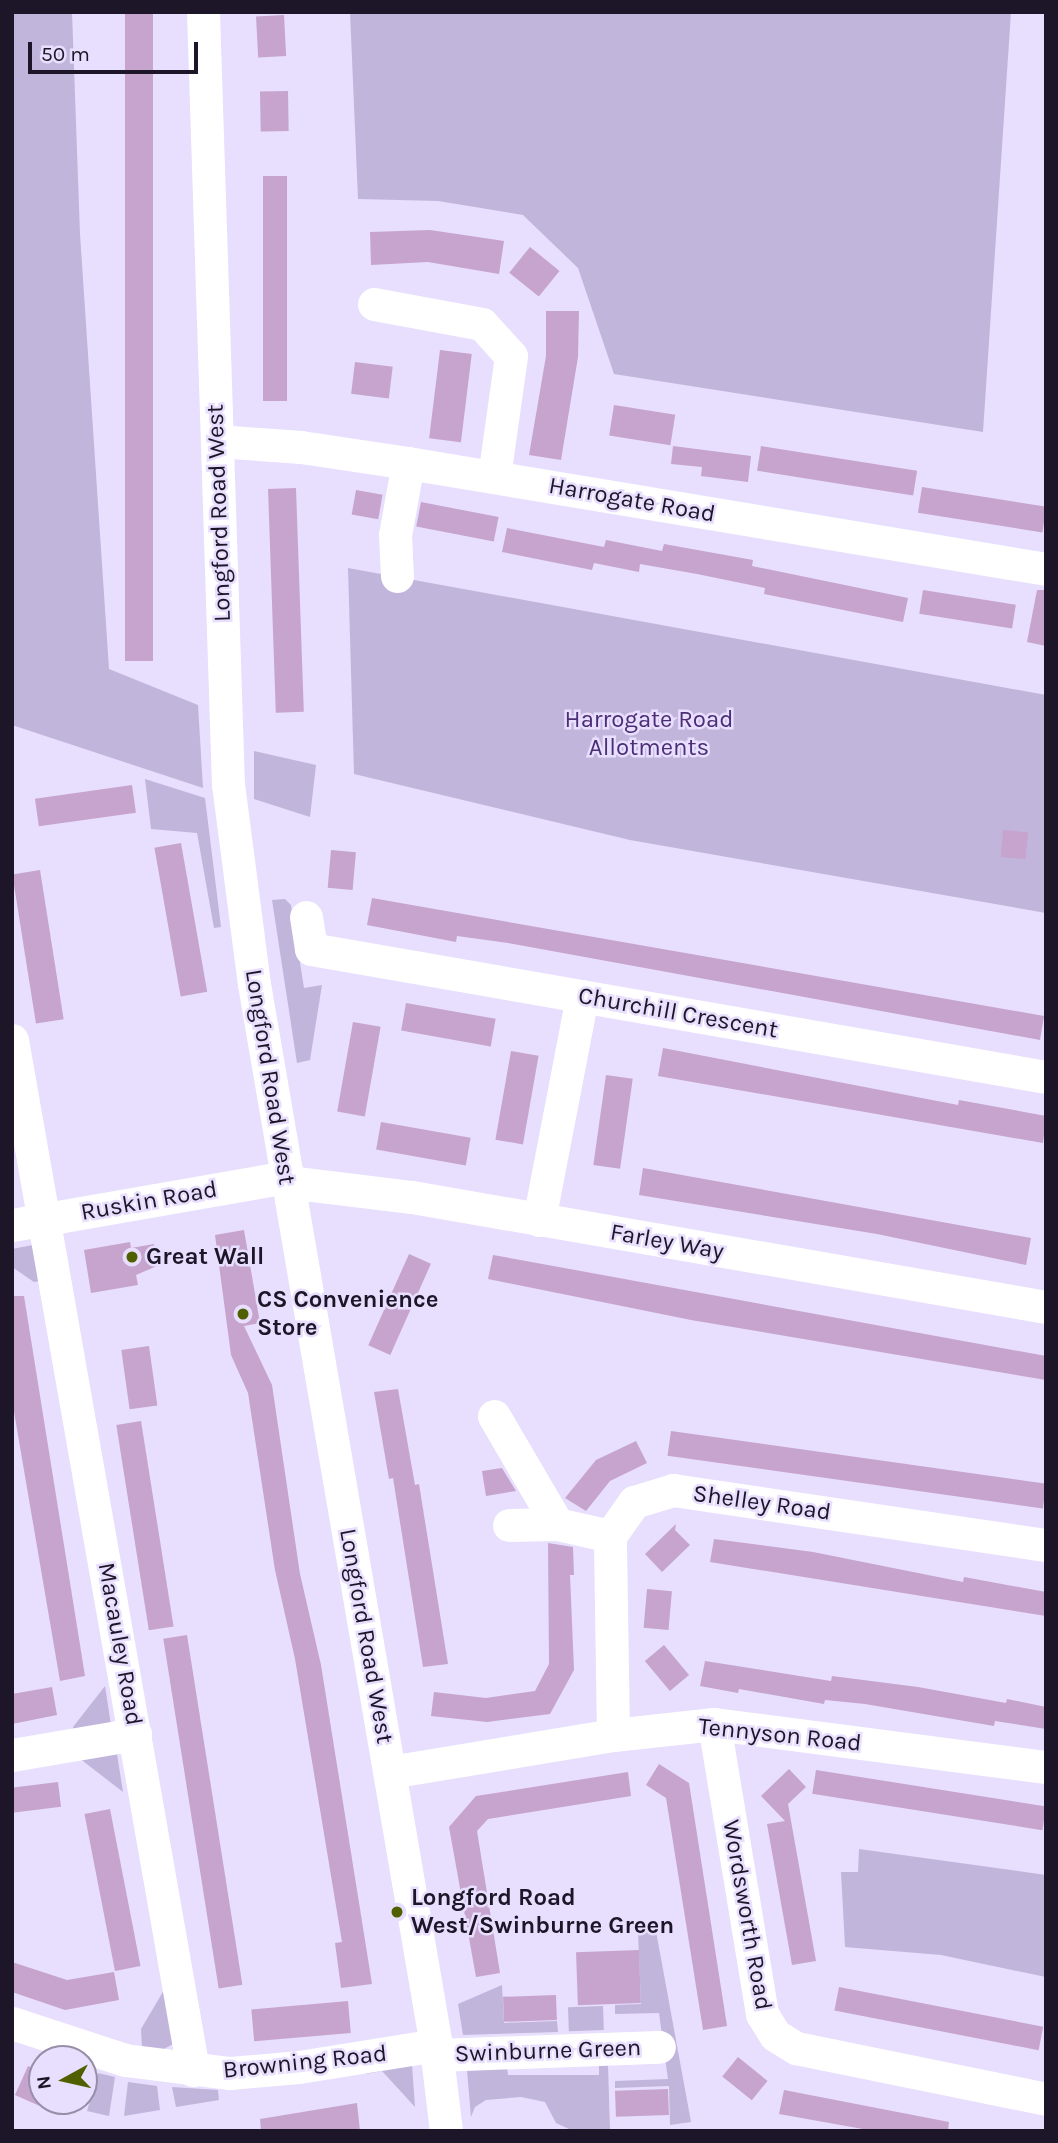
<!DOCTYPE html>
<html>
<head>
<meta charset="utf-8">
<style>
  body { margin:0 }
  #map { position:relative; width:1058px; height:2143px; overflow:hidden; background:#e8defd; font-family:Karla,sans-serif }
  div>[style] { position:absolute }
  .green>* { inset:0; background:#c1b5db; transform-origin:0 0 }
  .building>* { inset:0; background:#c6a4ce; transform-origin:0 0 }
  .minor>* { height:33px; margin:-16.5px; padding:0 16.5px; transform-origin:16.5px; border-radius:16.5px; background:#fff }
  .dots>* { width:19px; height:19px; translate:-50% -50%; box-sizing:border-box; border:4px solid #e8defd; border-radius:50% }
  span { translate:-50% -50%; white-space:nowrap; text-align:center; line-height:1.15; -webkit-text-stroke:5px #e8defd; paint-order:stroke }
  .street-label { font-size:24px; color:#1d1628 }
  .park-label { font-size:24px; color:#4b2e75 }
  .poi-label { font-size:24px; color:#1d1628; font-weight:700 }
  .left { translate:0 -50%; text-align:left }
  .frame { position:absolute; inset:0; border:14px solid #1d1628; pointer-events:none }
  .north { position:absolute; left:28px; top:2045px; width:70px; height:70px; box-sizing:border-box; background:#e8defd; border:2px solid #978ea8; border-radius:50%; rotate:262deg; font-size:19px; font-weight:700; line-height:28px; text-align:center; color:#1d1628 }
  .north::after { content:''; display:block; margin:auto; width:24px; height:32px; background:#505f00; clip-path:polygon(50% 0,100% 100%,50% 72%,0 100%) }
  .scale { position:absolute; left:28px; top:42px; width:170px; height:32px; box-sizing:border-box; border:4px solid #1d1628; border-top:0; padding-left:9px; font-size:21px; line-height:24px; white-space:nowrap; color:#1d1628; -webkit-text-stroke:5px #e8defd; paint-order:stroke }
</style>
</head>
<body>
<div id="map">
  <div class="green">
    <div style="clip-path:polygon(12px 12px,72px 12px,80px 234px,109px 669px,198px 705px,203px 788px,12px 725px)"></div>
    <div style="clip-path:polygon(350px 12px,1011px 12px,983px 432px,614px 374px,578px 268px,523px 215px,438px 201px,358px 199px)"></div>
    <div style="clip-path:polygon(348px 568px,1046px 695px,1046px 913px,630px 840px,354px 774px)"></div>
    <div style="clip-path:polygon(254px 751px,316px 765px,310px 817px,254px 799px)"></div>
    <div style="clip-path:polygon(145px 779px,205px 798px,221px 927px,214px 928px,197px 833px,151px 829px)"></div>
    <div style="clip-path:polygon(285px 899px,291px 905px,304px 988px,322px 985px,310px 1060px,297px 1063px,272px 900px)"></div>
    <div style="clip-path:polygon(33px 1245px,45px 1280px,34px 1282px,12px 1267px,12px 1249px)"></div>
    <div style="clip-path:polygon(105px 1686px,111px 1725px,74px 1734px,73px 1727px)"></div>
    <div style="clip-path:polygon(112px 1749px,117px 1754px,123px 1792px,79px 1758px)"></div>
    <div style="clip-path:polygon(859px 1849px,1046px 1875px,1046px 1977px,941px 1955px,845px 1947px,841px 1872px,858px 1872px)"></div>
    <div style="clip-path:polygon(656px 1931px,691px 2122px,670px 2125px,669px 2086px,615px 2088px,615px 2081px,668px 2079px,659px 2013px,615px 2014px,615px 2005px,641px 2004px,638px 1932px)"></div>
    <div style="clip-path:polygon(502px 1985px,504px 2023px,557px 2021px,558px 2032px,463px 2035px,458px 2004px)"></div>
    <div style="clip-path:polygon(164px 1990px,173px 2044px,162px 2050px,142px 2047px,141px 2029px)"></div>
    <div style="left:603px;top:2006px;width:24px;height:35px;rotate:88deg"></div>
    <div style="clip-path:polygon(506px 2058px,508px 2075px,599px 2075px,599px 2063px,608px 2065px,610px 2129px,569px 2129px,556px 2123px,545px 2102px,521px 2097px,486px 2100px,475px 2107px,471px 2117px,466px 2059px)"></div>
    <div style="clip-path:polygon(412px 2065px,415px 2107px,382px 2071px,366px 2074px,365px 2070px)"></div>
    <div style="clip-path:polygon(98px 2073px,115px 2077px,109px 2116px,87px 2111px)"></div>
    <div style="clip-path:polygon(128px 2082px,157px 2086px,160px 2110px,124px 2116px)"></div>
    <div style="clip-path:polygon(172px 2087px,218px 2090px,219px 2100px,176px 2107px)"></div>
  </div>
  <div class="building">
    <div style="left:125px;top:12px;width:28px;height:649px"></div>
    <div style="left:284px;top:15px;width:41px;height:28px;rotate:87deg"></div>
    <div style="left:288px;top:91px;width:40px;height:28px;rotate:89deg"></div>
    <div style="left:263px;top:176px;width:24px;height:225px"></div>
    <div style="clip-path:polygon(430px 230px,504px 241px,499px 274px,428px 262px,371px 265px,370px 232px)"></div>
    <div style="left:530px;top:247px;width:38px;height:33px;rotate:39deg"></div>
    <div style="clip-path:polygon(546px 311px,579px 311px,578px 357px,561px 460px,529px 455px,546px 356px)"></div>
    <div style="left:440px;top:350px;width:32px;height:89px;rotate:7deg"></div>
    <div style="left:355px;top:362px;width:38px;height:32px;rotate:7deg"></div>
    <div style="left:614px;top:405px;width:62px;height:31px;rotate:9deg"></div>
    <div style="clip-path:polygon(673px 446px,751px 456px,748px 482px,701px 476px,702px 467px,671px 464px)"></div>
    <div style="left:761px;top:446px;width:158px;height:25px;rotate:9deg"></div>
    <div style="left:922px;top:487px;width:126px;height:26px;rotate:9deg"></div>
    <div style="left:296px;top:488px;width:224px;height:28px;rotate:88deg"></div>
    <div style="left:356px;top:490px;width:27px;height:25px;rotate:10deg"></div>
    <div style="left:421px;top:502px;width:79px;height:25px;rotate:11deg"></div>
    <div style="clip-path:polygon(507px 528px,604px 547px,606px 540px,662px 551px,664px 544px,753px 560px,752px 566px,908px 598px,903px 622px,764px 594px,765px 588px,697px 574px,640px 564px,639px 572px,594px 563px,592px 570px,502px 552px)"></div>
    <div style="left:923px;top:590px;width:94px;height:24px;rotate:9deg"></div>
    <div style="clip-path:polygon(1037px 590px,1046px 590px,1046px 646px,1027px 642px)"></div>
    <div style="left:132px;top:785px;width:28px;height:98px;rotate:82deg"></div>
    <div style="left:1003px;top:830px;width:25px;height:27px;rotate:5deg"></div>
    <div style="left:181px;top:843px;width:151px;height:27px;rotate:80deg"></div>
    <div style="left:331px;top:850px;width:25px;height:38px;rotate:5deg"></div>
    <div style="left:40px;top:870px;width:151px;height:28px;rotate:81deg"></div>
    <div style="clip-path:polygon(372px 898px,1044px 1016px,1040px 1040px,508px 943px,457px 936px,456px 942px,367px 925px)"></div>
    <div style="left:406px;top:1003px;width:91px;height:28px;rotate:10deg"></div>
    <div style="left:353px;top:1022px;width:28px;height:91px;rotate:10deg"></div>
    <div style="clip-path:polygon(663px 1048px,958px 1105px,959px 1100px,1046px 1116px,1043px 1143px,658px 1076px)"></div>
    <div style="left:511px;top:1051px;width:28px;height:90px;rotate:10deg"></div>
    <div style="left:606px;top:1075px;width:27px;height:91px;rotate:8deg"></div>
    <div style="left:381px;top:1122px;width:91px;height:28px;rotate:10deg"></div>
    <div style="clip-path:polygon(643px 1168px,1031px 1238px,1026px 1265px,877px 1234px,639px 1195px)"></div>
    <div style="clip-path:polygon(244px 1230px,260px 1323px,244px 1326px,272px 1385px,300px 1574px,321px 1665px,372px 1984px,341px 1988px,335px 1943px,342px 1942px,295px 1659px,275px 1570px,248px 1393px,231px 1355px,215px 1235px)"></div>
    <div style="clip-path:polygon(130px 1242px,131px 1248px,154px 1244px,157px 1266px,136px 1275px,138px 1285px,91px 1293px,84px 1250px)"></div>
    <div style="left:409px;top:1254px;width:24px;height:100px;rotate:24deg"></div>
    <div style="clip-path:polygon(493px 1255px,1046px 1356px,1046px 1380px,691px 1320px,488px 1279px)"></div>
    <div style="clip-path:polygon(12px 1296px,24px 1296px,85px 1676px,60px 1681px,12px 1400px)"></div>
    <div style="left:149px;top:1346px;width:60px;height:28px;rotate:82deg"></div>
    <div style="clip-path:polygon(398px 1389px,415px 1485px,419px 1484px,448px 1664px,423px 1667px,393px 1478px,389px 1479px,374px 1392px)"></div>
    <div style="left:141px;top:1421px;width:208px;height:25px;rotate:81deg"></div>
    <div style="left:671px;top:1431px;width:379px;height:25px;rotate:8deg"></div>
    <div style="clip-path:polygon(636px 1441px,647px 1463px,610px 1481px,586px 1511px,565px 1498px,596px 1460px)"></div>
    <div style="clip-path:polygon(502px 1468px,516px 1491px,486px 1496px,482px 1471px)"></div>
    <div style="clip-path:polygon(676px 1524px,675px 1530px,690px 1545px,662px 1572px,645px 1554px)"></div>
    <div style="clip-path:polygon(714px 1539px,813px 1552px,963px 1582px,964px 1577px,1046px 1592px,1046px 1616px,710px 1562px)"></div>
    <div style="clip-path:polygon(548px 1543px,573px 1547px,574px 1575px,570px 1575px,574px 1670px,550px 1714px,487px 1722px,431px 1716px,434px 1692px,486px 1698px,535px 1691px,549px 1664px)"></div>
    <div style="left:647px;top:1589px;width:25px;height:39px;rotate:5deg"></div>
    <div style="left:187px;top:1635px;width:354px;height:24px;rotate:81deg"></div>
    <div style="left:664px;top:1645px;width:39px;height:25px;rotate:50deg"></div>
    <div style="clip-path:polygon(705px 1661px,831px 1681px,832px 1676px,918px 1687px,1006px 1703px,1007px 1699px,1046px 1707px,1046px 1729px,995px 1721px,994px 1726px,865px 1704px,825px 1700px,824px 1704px,739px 1689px,738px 1693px,700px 1686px)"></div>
    <div style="clip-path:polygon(52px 1687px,57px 1715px,12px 1724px,12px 1694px)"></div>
    <div style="clip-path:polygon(659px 1764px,689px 1783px,727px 2026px,703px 2030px,666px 1798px,646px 1785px)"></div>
    <div style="clip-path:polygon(789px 1769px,806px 1787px,788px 1804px,816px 1961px,792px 1965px,767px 1824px,785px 1821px,761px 1796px)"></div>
    <div style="left:816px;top:1770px;width:233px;height:24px;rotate:9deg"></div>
    <div style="clip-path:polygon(628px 1772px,631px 1796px,488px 1819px,477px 1831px,500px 1973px,476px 1977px,449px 1827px,476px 1796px)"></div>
    <div style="left:58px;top:1782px;width:25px;height:47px;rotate:83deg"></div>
    <div style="left:110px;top:1809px;width:160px;height:26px;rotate:79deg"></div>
    <div style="left:639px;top:1950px;width:53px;height:63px;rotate:88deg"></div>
    <div style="clip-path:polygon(12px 1962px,67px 1980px,114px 1972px,119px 2000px,65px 2010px,12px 1992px)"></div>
    <div style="left:839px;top:1987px;width:208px;height:24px;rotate:11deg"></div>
    <div style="left:556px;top:1995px;width:25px;height:53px;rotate:88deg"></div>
    <div style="left:348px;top:2001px;width:32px;height:97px;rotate:85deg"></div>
    <div style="left:738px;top:2057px;width:38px;height:25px;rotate:39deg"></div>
    <div style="clip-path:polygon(28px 2066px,42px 2072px,42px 2107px,15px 2095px)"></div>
    <div style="left:668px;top:2089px;width:26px;height:53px;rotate:88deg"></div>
    <div style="clip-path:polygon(784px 2090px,949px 2122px,948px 2131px,874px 2131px,779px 2114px)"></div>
    <div style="clip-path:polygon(357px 2103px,360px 2131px,261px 2131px,260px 2119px)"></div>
  </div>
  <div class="minor">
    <div style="left:203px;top:12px;width:772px;rotate:88.15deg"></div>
    <div style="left:228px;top:784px;width:202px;rotate:82.6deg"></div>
    <div style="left:254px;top:984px;width:1071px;rotate:80.27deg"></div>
    <div style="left:435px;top:2040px;width:92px;rotate:83.1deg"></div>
    <div style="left:374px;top:304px;width:110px;rotate:10.5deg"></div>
    <div style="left:482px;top:324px;width:43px;rotate:47.8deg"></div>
    <div style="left:511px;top:356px;width:122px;rotate:98deg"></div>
    <div style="left:217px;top:441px;width:84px;rotate:4.1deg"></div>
    <div style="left:301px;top:447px;width:108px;rotate:8.5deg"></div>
    <div style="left:408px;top:463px;width:647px;rotate:9.43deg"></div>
    <div style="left:397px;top:576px;width:41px;rotate:-92.8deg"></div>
    <div style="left:395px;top:535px;width:73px;rotate:-79.8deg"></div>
    <div style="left:306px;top:917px;width:32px;rotate:81deg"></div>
    <div style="left:311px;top:949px;width:746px;rotate:9.88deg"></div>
    <div style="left:12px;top:1040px;width:1046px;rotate:80.03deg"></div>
    <div style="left:288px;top:1182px;width:125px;rotate:6.9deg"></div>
    <div style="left:412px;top:1197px;width:643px;rotate:9.84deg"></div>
    <div style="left:539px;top:1220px;width:228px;rotate:-79.1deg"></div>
    <div style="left:12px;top:1225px;width:278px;rotate:-9.9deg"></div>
    <div style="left:494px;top:1416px;width:125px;rotate:59.7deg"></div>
    <div style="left:509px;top:1525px;width:48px;rotate:-1.2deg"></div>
    <div style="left:557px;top:1524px;width:54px;rotate:12.8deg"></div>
    <div style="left:714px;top:1724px;width:294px;rotate:80.6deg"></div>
    <div style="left:762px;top:2014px;width:25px;rotate:58deg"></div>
    <div style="left:775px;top:2035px;width:25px;rotate:32deg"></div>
    <div style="left:796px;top:2048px;width:255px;rotate:11.5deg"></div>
    <div style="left:613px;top:1735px;width:199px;rotate:-90.9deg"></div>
    <div style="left:610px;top:1536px;width:42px;rotate:-54.8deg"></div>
    <div style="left:634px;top:1502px;width:41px;rotate:-17.1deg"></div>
    <div style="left:673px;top:1490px;width:377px;rotate:8.4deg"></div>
    <div style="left:12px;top:1755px;width:125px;rotate:-9.7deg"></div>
    <div style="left:390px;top:1772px;width:226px;rotate:-9.4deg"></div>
    <div style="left:613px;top:1735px;width:102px;rotate:-6.2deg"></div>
    <div style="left:714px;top:1724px;width:335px;rotate:7.4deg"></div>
    <div style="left:12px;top:2023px;width:119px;rotate:18.1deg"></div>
    <div style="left:125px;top:2060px;width:106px;rotate:7.1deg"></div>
    <div style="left:230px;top:2073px;width:69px;rotate:-5deg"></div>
    <div style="left:299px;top:2067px;width:139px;rotate:-9.1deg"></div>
    <div style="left:437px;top:2055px;width:222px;rotate:-2.1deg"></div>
  </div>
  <div class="dots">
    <div style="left:132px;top:1257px;background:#505f00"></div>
    <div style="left:243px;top:1314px;background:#505f00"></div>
    <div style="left:397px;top:1912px;background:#505f00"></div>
  </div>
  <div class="street-label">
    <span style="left:632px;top:500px;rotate:10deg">Harrogate Road</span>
    <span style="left:219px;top:513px;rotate:-92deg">Longford Road West</span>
    <span style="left:678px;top:1013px;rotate:10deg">Churchill Crescent</span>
    <span style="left:270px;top:1077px;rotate:81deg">Longford Road West</span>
    <span style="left:149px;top:1201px;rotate:-10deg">Ruskin Road</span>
    <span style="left:667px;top:1242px;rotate:10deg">Farley Way</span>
    <span style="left:762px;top:1503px;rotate:8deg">Shelley Road</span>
    <span style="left:366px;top:1636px;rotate:80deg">Longford Road West</span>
    <span style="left:120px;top:1644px;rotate:80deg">Macauley Road</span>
    <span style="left:780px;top:1735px;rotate:6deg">Tennyson Road</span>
    <span style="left:747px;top:1915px;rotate:80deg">Wordsworth Road</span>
    <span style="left:548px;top:2051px;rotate:-2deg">Swinburne Green</span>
    <span style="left:305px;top:2062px;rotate:-6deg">Browning Road</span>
  </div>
  <div class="park-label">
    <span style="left:649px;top:734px">Harrogate Road<br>Allotments</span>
  </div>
  <div class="poi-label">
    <span class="left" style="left:146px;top:1257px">Great Wall</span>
    <span class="left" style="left:257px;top:1314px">CS Convenience<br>Store</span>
    <span class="left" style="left:411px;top:1912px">Longford Road<br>West/Swinburne Green</span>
  </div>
  <div class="frame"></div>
  <div class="north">N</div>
  <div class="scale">50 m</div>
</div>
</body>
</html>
